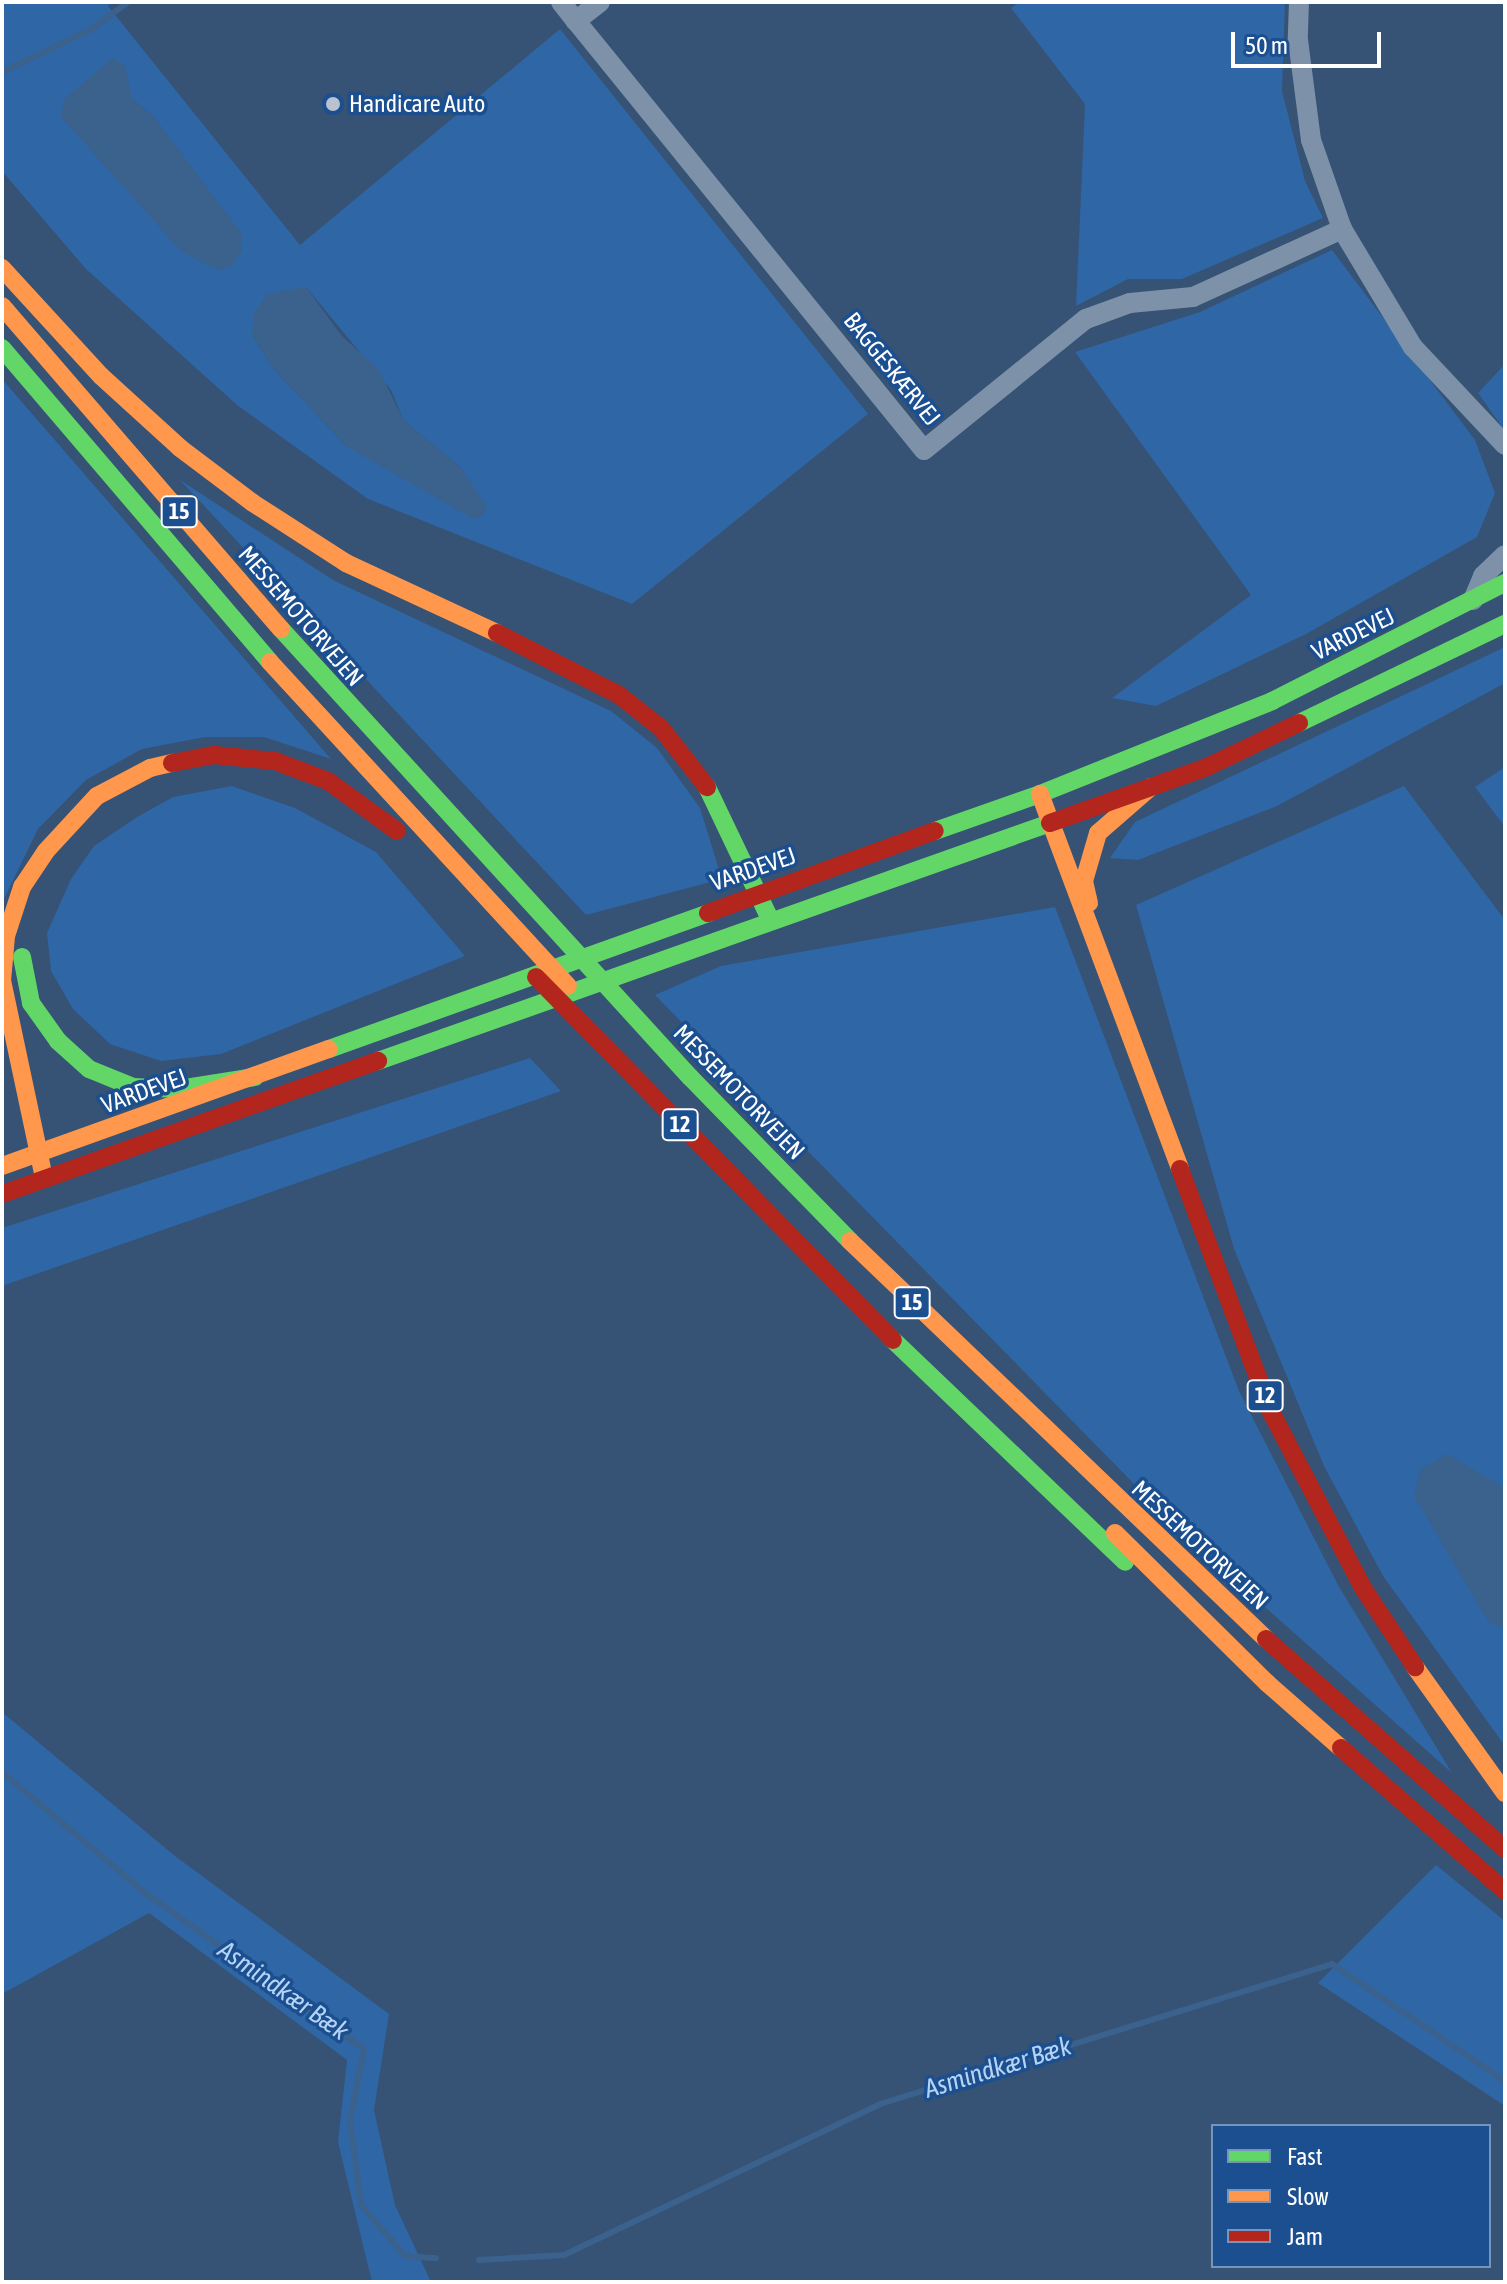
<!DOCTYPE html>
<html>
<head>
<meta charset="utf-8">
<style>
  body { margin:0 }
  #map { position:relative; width:1507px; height:2284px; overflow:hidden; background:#365274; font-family:"Asap Condensed",sans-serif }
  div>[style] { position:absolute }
  .green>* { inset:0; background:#2f66a5 }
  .water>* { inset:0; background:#3b618d }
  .stream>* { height:6px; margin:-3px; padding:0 3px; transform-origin:3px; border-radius:3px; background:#3b618d }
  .street>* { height:20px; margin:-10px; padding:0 10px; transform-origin:10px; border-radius:10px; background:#7d92a8 }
  .fast>* { height:18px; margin:-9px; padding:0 9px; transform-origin:9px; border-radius:9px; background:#63d668 }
  .slow>* { height:18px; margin:-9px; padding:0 9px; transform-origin:9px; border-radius:9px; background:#ff974d }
  .jam>* { height:18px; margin:-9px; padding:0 9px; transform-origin:9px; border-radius:9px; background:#b3261e }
  .dots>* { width:22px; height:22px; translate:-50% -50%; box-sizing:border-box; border:4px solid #1b4f8f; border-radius:50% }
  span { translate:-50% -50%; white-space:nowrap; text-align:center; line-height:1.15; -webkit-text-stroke:7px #1b4f8f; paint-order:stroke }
  .shield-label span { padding:2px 6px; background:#1b4f8f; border:2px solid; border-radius:6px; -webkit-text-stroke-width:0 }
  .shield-label { font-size:22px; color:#fff; font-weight:700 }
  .poi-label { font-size:24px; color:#fff }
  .left { translate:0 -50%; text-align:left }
  .street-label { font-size:24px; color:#fff }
  .water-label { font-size:26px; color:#b5d3f5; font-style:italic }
  .frame { position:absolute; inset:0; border:4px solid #fff; pointer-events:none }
  .legend { position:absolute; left:1211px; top:2124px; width:280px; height:144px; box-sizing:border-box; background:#1b4f8f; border:2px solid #7695bc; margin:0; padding:10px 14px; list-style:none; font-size:24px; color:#fff }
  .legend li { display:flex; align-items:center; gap:16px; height:40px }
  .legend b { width:40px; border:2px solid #7695bc }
  .scale { position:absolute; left:1231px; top:32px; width:150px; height:36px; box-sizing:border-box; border:4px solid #fff; border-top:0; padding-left:10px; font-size:24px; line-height:28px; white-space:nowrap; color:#fff; -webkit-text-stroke:6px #1b4f8f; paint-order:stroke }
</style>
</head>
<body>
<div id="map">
  <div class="green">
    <div style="clip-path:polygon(evenodd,2px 2px,110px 2px,108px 6px,300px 245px,560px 29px,868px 414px,632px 604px,368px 499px,237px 405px,86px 269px,2px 171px,2px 2px,132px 99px,155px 118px,118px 176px,61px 117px,132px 99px,2px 2px,306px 287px,391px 390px,404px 421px,461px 468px,346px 446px,273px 368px,252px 335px,306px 287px)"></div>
    <div style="clip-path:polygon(1019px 2px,1285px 2px,1282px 91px,1305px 181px,1323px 218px,1182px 279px,1128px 279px,1076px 306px,1085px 104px,1011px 8px)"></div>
    <div style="clip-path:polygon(1332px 250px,1475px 440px,1495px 493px,1477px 537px,1306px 634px,1156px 706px,1112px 698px,1251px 595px,1075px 352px,1200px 312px)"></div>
    <div style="clip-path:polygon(1505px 364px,1505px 431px,1478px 393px)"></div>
    <div style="clip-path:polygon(2px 379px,331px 759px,264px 737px,205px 737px,142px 749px,86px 780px,38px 829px,2px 903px)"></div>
    <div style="clip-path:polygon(180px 480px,333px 580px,611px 711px,657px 748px,700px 808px,722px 879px,586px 915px)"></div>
    <div style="clip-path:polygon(1505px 647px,1505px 683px,1277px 806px,1138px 860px,1110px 858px,1135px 822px)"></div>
    <div style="clip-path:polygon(1505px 767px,1505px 827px,1475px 787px)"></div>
    <div style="clip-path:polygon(232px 786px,295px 808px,376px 852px,465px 956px,221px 1054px,161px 1061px,110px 1044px,73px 1009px,51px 971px,47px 933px,71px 879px,94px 846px,137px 817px,173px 797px)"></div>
    <div style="clip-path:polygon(1404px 786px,1505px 920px,1505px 1746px,1383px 1576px,1324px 1466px,1234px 1249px,1136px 905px)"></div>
    <div style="clip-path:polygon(1055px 907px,1239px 1391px,1338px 1585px,1452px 1773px,1185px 1536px,655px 995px,721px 966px)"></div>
    <div style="clip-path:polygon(530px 1058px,561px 1091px,2px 1286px,2px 1228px)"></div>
    <div style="clip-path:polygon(2px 1712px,175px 1856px,389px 2014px,374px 2110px,395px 2205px,431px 2282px,372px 2282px,338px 2142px,347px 2060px,149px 1913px,2px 1994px)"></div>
    <div style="clip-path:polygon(1436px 1865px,1505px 1921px,1505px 2106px,1318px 1983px)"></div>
  </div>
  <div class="water">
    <div style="clip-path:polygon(113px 58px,125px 66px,132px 99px,155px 118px,241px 233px,242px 251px,230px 267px,218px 270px,181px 251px,61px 117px,64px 99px)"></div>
    <div style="clip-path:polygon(306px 287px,341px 335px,379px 370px,404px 421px,461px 468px,487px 507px,483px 516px,472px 518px,346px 446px,273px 368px,252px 335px,254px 314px,267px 294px)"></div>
    <div style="clip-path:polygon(1447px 1454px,1505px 1488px,1505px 1629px,1488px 1621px,1414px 1496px,1421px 1469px)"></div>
  </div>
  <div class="stream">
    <div style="left:2px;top:72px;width:100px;rotate:-25.5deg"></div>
    <div style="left:92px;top:29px;width:45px;rotate:-36.9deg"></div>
    <div style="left:2px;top:1772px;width:186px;rotate:40.2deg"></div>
    <div style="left:144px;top:1892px;width:270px;rotate:35.5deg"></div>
    <div style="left:364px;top:2049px;width:73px;rotate:101deg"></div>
    <div style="left:350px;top:2121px;width:85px;rotate:82.5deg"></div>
    <div style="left:361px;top:2205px;width:67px;rotate:49.2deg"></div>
    <div style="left:405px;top:2256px;width:31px;rotate:4deg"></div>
    <div style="left:479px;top:2260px;width:85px;rotate:-3.4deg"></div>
    <div style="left:564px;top:2255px;width:350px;rotate:-25.5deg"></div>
    <div style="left:880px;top:2104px;width:473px;rotate:-17.2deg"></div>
    <div style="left:1332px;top:1964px;width:209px;rotate:34.1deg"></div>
  </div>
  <div class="street">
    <div style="left:561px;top:2px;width:24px;rotate:52deg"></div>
    <div style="left:600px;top:2px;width:31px;rotate:142deg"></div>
    <div style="left:576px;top:21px;width:552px;rotate:50.95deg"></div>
    <div style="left:924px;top:450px;width:208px;rotate:-39deg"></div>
    <div style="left:1086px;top:319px;width:47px;rotate:-20deg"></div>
    <div style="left:1130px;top:303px;width:63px;rotate:-5.4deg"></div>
    <div style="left:1193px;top:297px;width:164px;rotate:-24.5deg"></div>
    <div style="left:1299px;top:2px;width:38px;rotate:92deg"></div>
    <div style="left:1298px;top:40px;width:101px;rotate:82.6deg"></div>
    <div style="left:1311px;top:140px;width:94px;rotate:70.8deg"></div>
    <div style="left:1342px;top:229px;width:138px;rotate:59deg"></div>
    <div style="left:1413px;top:347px;width:134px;rotate:46.8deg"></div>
    <div style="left:1473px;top:600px;width:26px;rotate:-67deg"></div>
    <div style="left:1483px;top:576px;width:30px;rotate:-44deg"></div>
  </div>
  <div class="fast">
    <div style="left:2px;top:348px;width:413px;rotate:49.5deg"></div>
    <div style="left:281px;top:629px;width:607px;rotate:47.61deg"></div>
    <div style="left:690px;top:1077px;width:229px;rotate:45.7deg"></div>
    <div style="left:1299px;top:723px;width:229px;rotate:-25.7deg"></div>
    <div style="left:707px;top:787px;width:148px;rotate:64.5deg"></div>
    <div style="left:1040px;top:794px;width:250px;rotate:-21.8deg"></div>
    <div style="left:1272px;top:701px;width:261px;rotate:-26.9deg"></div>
    <div style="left:935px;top:831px;width:111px;rotate:-19.4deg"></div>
    <div style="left:22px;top:957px;width:47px;rotate:78.9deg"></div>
    <div style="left:31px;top:1003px;width:47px;rotate:54.6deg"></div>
    <div style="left:58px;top:1041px;width:42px;rotate:42.1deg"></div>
    <div style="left:89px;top:1069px;width:48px;rotate:22.2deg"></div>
    <div style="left:133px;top:1087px;width:46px;rotate:2.5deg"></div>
    <div style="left:179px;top:1089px;width:77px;rotate:-9deg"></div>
    <div style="left:329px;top:1049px;width:403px;rotate:-19.7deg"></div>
    <div style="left:378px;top:1061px;width:713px;rotate:-19.5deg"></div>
    <div style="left:893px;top:1340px;width:321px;rotate:43.7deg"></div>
  </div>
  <div class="slow">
    <div style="left:2px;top:268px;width:147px;rotate:47.5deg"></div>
    <div style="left:101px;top:376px;width:107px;rotate:42.3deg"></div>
    <div style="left:180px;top:448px;width:91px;rotate:37deg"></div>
    <div style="left:253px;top:503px;width:111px;rotate:32.8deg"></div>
    <div style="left:346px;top:563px;width:166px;rotate:24.9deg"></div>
    <div style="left:2px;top:306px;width:427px;rotate:49.2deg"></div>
    <div style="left:270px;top:662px;width:440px;rotate:47.4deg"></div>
    <div style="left:1040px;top:794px;width:400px;rotate:69.5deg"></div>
    <div style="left:1089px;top:903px;width:23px;rotate:-103deg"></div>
    <div style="left:1084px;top:881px;width:50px;rotate:-73.7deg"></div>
    <div style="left:1098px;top:833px;width:70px;rotate:-41deg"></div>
    <div style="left:2px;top:1166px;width:347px;rotate:-19.7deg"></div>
    <div style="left:44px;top:1178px;width:201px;rotate:-102deg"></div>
    <div style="left:2px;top:981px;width:45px;rotate:-84.9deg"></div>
    <div style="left:6px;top:936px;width:52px;rotate:-71.9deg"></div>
    <div style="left:22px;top:887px;width:43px;rotate:-56.3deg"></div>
    <div style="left:46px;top:851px;width:75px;rotate:-47.2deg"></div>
    <div style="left:97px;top:796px;width:60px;rotate:-27.8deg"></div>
    <div style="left:150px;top:768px;width:23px;rotate:-13deg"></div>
    <div style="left:850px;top:1241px;width:576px;rotate:43.73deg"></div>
    <div style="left:1115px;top:1533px;width:214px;rotate:44.6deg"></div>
    <div style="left:1267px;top:1683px;width:98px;rotate:41.3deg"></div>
    <div style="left:1415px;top:1667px;width:155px;rotate:54.5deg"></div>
  </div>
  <div class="jam">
    <div style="left:497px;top:633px;width:137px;rotate:26.9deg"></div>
    <div style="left:619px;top:695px;width:53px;rotate:38.2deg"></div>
    <div style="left:661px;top:728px;width:75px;rotate:52.1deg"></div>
    <div style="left:172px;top:763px;width:43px;rotate:-10.8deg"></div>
    <div style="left:214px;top:755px;width:61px;rotate:5.6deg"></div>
    <div style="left:275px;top:761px;width:57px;rotate:20.7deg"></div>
    <div style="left:328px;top:781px;width:85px;rotate:35.9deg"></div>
    <div style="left:1050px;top:823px;width:167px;rotate:-19.6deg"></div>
    <div style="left:1207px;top:767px;width:102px;rotate:-25.6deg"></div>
    <div style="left:708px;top:913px;width:241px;rotate:-19.9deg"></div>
    <div style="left:536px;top:977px;width:509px;rotate:45.48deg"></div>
    <div style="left:1180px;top:1169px;width:257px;rotate:69.5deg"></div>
    <div style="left:1270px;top:1410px;width:201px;rotate:62.4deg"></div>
    <div style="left:1363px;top:1588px;width:95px;rotate:56.6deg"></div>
    <div style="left:2px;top:1194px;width:399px;rotate:-19.5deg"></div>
    <div style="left:1266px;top:1639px;width:318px;rotate:41.3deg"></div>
    <div style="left:1341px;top:1748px;width:218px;rotate:41.1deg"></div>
  </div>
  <div class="dots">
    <div style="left:333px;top:104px;background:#b9c2ce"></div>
  </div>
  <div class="shield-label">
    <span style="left:179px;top:512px">15</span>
    <span style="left:680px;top:1125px">12</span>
    <span style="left:912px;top:1303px">15</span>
    <span style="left:1265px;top:1396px">12</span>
  </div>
  <div class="poi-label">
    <span class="left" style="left:349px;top:104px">Handicare Auto</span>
  </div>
  <div class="street-label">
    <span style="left:892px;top:369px;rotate:51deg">BAGGESKÆRVEJ</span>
    <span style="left:301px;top:616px;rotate:49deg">MESSEMOTORVEJEN</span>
    <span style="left:1353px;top:634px;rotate:-26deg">VARDEVEJ</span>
    <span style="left:753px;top:869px;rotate:-19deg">VARDEVEJ</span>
    <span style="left:144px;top:1091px;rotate:-20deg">VARDEVEJ</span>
    <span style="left:739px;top:1092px;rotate:46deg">MESSEMOTORVEJEN</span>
    <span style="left:1200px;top:1545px;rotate:43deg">MESSEMOTORVEJEN</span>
  </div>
  <div class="water-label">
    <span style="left:283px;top:1991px;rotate:35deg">Asmindkær Bæk</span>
    <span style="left:998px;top:2068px;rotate:-17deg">Asmindkær Bæk</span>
  </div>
  <div class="frame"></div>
  <ul class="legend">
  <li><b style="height:10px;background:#63d668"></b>Fast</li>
  <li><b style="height:10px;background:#ff974d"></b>Slow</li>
  <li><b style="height:10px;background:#b3261e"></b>Jam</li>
  </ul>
  <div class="scale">50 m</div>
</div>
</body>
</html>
